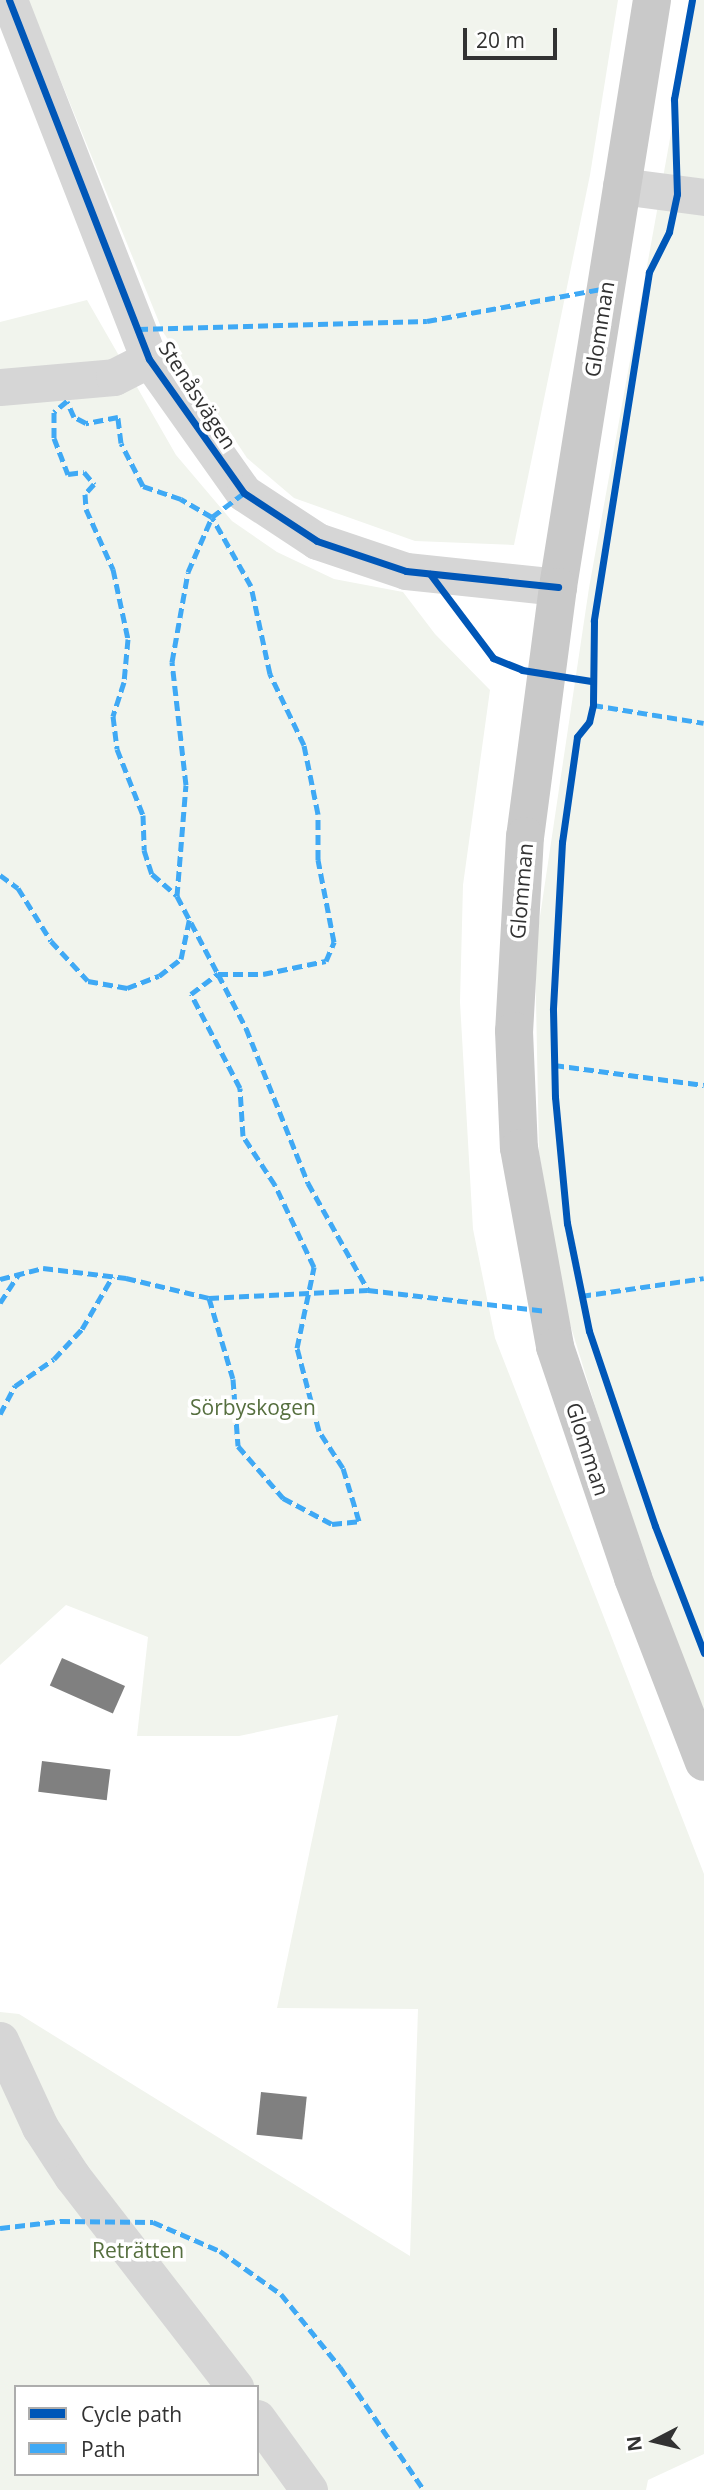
<!DOCTYPE html>
<html>
<head>
<meta charset="utf-8">
<style>
  body { margin:0 }
  #map { position:relative; width:704px; height:2490px; overflow:hidden; background:#fff; font-family:"Open Sans",sans-serif }
  div>[style] { position:absolute }
  .green>* { inset:0; background:#f1f4ed }
  .building>* { inset:0; background:#808080; transform-origin:0 0 }
  .minor>* { height:37px; margin:-18.5px; padding:0 18.5px; transform-origin:18.5px; border-radius:18.5px; background:#d6d6d6 }
  .major>* { height:38px; margin:-19px; padding:0 19px; transform-origin:19px; border-radius:19px; background:#c9c9c9 }
  .quiet>* { height:5px; margin-top:-2.5px; transform-origin:0; background:repeating-linear-gradient(90deg,#3fa9f5 0 10px,transparent 0 15px) }
  .cycleway>* { height:7px; margin:-3.5px; padding:0 3.5px; transform-origin:3.5px; border-radius:3.5px; background:#0057b8 }
  span { translate:-50% -50%; white-space:nowrap; text-align:center; line-height:1.15; -webkit-text-stroke:7px #fff; paint-order:stroke }
  .street-label { font-size:21px; color:#323232 }
  .park-label { font-size:21px; color:#566f3f }
  .legend { position:absolute; left:14px; top:2385px; width:245px; height:91px; box-sizing:border-box; background:#fff; border:2px solid #adadad; margin:0; padding:9px 12px; list-style:none; font-size:21px; color:#323232 }
  .legend li { display:flex; align-items:center; gap:14px; height:35px }
  .legend b { width:35px; border:2px solid #adadad }
  .north { position:absolute; left:620px; top:2406px; width:70px; height:70px; -webkit-text-stroke:5px #fff; paint-order:stroke; rotate:263deg; font-size:19px; font-weight:700; line-height:28px; text-align:center; color:#323232 }
  .north::after { content:''; display:block; margin:auto; width:24px; height:32px; background:#323232; clip-path:polygon(50% 0,100% 100%,50% 72%,0 100%) }
  .scale { position:absolute; left:463px; top:28px; width:94px; height:32px; box-sizing:border-box; border:4px solid #323232; border-top:0; padding-left:9px; font-size:21px; line-height:24px; white-space:nowrap; color:#323232; -webkit-text-stroke:5px #fff; paint-order:stroke }
</style>
</head>
<body>
<div id="map">
  <div class="green">
    <div style="clip-path:polygon(28px 0,618px 0,590px 175px,514px 545px,415px 541px,294px 498px,247px 458px,163px 332px)"></div>
    <div style="clip-path:polygon(695px 0,704px 0,704px 1717px,648px 1578px,563px 1301px,539px 1152px,535px 950px,589px 588px)"></div>
    <div style="clip-path:polygon(evenodd,87px 300px,176px 455px,232px 521px,277px 552px,334px 579px,403px 592px,435px 634px,490px 690px,463px 885px,460px 1002px,473px 1229px,495px 1338px,704px 1874px,704px 2454px,648px 2480px,646px 2490px,0 2490px,0 2012px,19px 2014px,410px 2256px,418px 2009px,277px 2008px,338px 1715px,239px 1736px,137px 1736px,148px 1637px,66px 1605px,0 1665px,0 322px,87px 300px,16px 2387px,257px 2387px,257px 2474px,16px 2474px,16px 2387px)"></div>
  </div>
  <div class="building">
    <div style="left:62px;top:1658px;width:69px;height:30px;rotate:24deg"></div>
    <div style="left:42px;top:1761px;width:69px;height:31px;rotate:7deg"></div>
    <div style="left:261px;top:2092px;width:46px;height:43px;rotate:6deg"></div>
  </div>
  <div class="minor">
    <div style="left:9px;top:0;width:385px;rotate:68.7deg"></div>
    <div style="left:149px;top:359px;width:164px;rotate:54.7deg"></div>
    <div style="left:244px;top:493px;width:87px;rotate:33.3deg"></div>
    <div style="left:317px;top:541px;width:94px;rotate:18.6deg"></div>
    <div style="left:406px;top:571px;width:153px;rotate:6deg"></div>
    <div style="left:621px;top:186px;width:84px;rotate:7.5deg"></div>
    <div style="left:0;top:387px;width:114px;rotate:-5deg"></div>
    <div style="left:114px;top:377px;width:39px;rotate:-27deg"></div>
    <div style="left:0;top:2040px;width:96px;rotate:65.3deg"></div>
    <div style="left:40px;top:2127px;width:59px;rotate:56.9deg"></div>
    <div style="left:72px;top:2176px;width:267px;rotate:52.3deg"></div>
    <div style="left:257px;top:2418px;width:89px;rotate:54.2deg"></div>
  </div>
  <div class="major">
    <div style="left:652px;top:0;width:594px;rotate:99.1deg"></div>
    <div style="left:558px;top:587px;width:251px;rotate:97.5deg"></div>
    <div style="left:525px;top:836px;width:195px;rotate:93.2deg"></div>
    <div style="left:514px;top:1031px;width:117px;rotate:87.6deg"></div>
    <div style="left:519px;top:1148px;width:202px;rotate:79.7deg"></div>
    <div style="left:555px;top:1347px;width:244px;rotate:71.3deg"></div>
    <div style="left:633px;top:1578px;width:197px;rotate:68.9deg"></div>
  </div>
  <div class="quiet">
    <div style="left:138px;top:329px;width:289px;rotate:-1.6deg"></div>
    <div style="left:427px;top:321px;width:182px;rotate:-10.4deg"></div>
    <div style="left:593px;top:705px;width:112px;rotate:9.2deg"></div>
    <div style="left:0;top:875px;width:22px;rotate:36deg"></div>
    <div style="left:18px;top:888px;width:62px;rotate:58.1deg"></div>
    <div style="left:51px;top:941px;width:54px;rotate:47.2deg"></div>
    <div style="left:88px;top:981px;width:40px;rotate:10deg"></div>
    <div style="left:127px;top:988px;width:34px;rotate:-21deg"></div>
    <div style="left:159px;top:976px;width:28px;rotate:-38deg"></div>
    <div style="left:181px;top:959px;width:40px;rotate:-78deg"></div>
    <div style="left:177px;top:896px;width:111px;rotate:-85.4deg"></div>
    <div style="left:186px;top:785px;width:124px;rotate:-96.5deg"></div>
    <div style="left:172px;top:662px;width:91px;rotate:-79.9deg"></div>
    <div style="left:188px;top:572px;width:60px;rotate:-66.4deg"></div>
    <div style="left:212px;top:517px;width:40px;rotate:-37deg"></div>
    <div style="left:554px;top:1065px;width:151px;rotate:7.6deg"></div>
    <div style="left:0;top:1279px;width:44px;rotate:-14.3deg"></div>
    <div style="left:43px;top:1268px;width:84px;rotate:6.9deg"></div>
    <div style="left:126px;top:1278px;width:85px;rotate:13.5deg"></div>
    <div style="left:209px;top:1298px;width:159px;rotate:-2.9deg"></div>
    <div style="left:368px;top:1290px;width:180px;rotate:6.7deg"></div>
    <div style="left:581px;top:1296px;width:124px;rotate:-8.3deg"></div>
    <div style="left:209px;top:1298px;width:84px;rotate:73.5deg"></div>
    <div style="left:233px;top:1379px;width:67px;rotate:85.7deg"></div>
    <div style="left:238px;top:1446px;width:69px;rotate:49.1deg"></div>
    <div style="left:283px;top:1498px;width:55px;rotate:28deg"></div>
    <div style="left:332px;top:1524px;width:27px;rotate:-6deg"></div>
    <div style="left:359px;top:1521px;width:55px;rotate:-106.8deg"></div>
    <div style="left:343px;top:1468px;width:44px;rotate:-123deg"></div>
    <div style="left:319px;top:1431px;width:86px;rotate:-104.8deg"></div>
    <div style="left:297px;top:1348px;width:83px;rotate:-78.1deg"></div>
    <div style="left:314px;top:1267px;width:91px;rotate:-115.4deg"></div>
    <div style="left:275px;top:1185px;width:59px;rotate:-123.1deg"></div>
    <div style="left:243px;top:1136px;width:48px;rotate:-93.6deg"></div>
    <div style="left:240px;top:1088px;width:106px;rotate:-117.5deg"></div>
    <div style="left:191px;top:994px;width:34px;rotate:-37deg"></div>
    <div style="left:218px;top:974px;width:45px"></div>
    <div style="left:263px;top:974px;width:64px;rotate:-11.7deg"></div>
    <div style="left:326px;top:961px;width:21px;rotate:-67deg"></div>
    <div style="left:334px;top:942px;width:84px;rotate:-101deg"></div>
    <div style="left:318px;top:860px;width:46px;rotate:-90deg"></div>
    <div style="left:318px;top:814px;width:70px;rotate:-101.5deg"></div>
    <div style="left:304px;top:745px;width:79px;rotate:-115.6deg"></div>
    <div style="left:270px;top:674px;width:90px;rotate:-102.2deg"></div>
    <div style="left:251px;top:586px;width:79px;rotate:-119.5deg"></div>
    <div style="left:212px;top:517px;width:36px;rotate:-150deg"></div>
    <div style="left:181px;top:499px;width:40px;rotate:-161.1deg"></div>
    <div style="left:143px;top:486px;width:48px;rotate:-117.1deg"></div>
    <div style="left:121px;top:443px;width:26px;rotate:-97deg"></div>
    <div style="left:118px;top:417px;width:33px;rotate:169deg"></div>
    <div style="left:86px;top:423px;width:13px;rotate:-153deg"></div>
    <div style="left:74px;top:417px;width:17px;rotate:-114deg"></div>
    <div style="left:67px;top:401px;width:17px;rotate:140deg"></div>
    <div style="left:54px;top:412px;width:26px;rotate:90deg"></div>
    <div style="left:54px;top:438px;width:39px;rotate:69deg"></div>
    <div style="left:68px;top:474px;width:16px;rotate:-7deg"></div>
    <div style="left:84px;top:472px;width:16px;rotate:50deg"></div>
    <div style="left:94px;top:484px;width:13px;rotate:132deg"></div>
    <div style="left:85px;top:494px;width:15px;rotate:86deg"></div>
    <div style="left:86px;top:509px;width:66px;rotate:65.8deg"></div>
    <div style="left:113px;top:569px;width:72px;rotate:77.9deg"></div>
    <div style="left:128px;top:639px;width:43px;rotate:95.3deg"></div>
    <div style="left:124px;top:682px;width:36px;rotate:108deg"></div>
    <div style="left:113px;top:716px;width:33px;rotate:83deg"></div>
    <div style="left:117px;top:749px;width:71px;rotate:68.5deg"></div>
    <div style="left:143px;top:815px;width:35px;rotate:88deg"></div>
    <div style="left:144px;top:850px;width:25px;rotate:72deg"></div>
    <div style="left:152px;top:874px;width:33px;rotate:41deg"></div>
    <div style="left:177px;top:896px;width:88px;rotate:62.3deg"></div>
    <div style="left:218px;top:974px;width:61px;rotate:62.6deg"></div>
    <div style="left:246px;top:1028px;width:167px;rotate:68.2deg"></div>
    <div style="left:308px;top:1183px;width:123px;rotate:60.7deg"></div>
    <div style="left:0;top:1303px;width:35px;rotate:-57deg"></div>
    <div style="left:0;top:1414px;width:32px;rotate:-62deg"></div>
    <div style="left:15px;top:1386px;width:47px;rotate:-34.7deg"></div>
    <div style="left:54px;top:1359px;width:41px;rotate:-47deg"></div>
    <div style="left:82px;top:1329px;width:61px;rotate:-59.7deg"></div>
    <div style="left:0;top:2228px;width:60px;rotate:-6.7deg"></div>
    <div style="left:60px;top:2221px;width:93px;rotate:0.6deg"></div>
    <div style="left:153px;top:2222px;width:73px;rotate:23.4deg"></div>
    <div style="left:220px;top:2251px;width:75px;rotate:35.2deg"></div>
    <div style="left:281px;top:2294px;width:94px;rotate:51.1deg"></div>
    <div style="left:340px;top:2367px;width:149px;rotate:55.7deg"></div>
  </div>
  <div class="cycleway">
    <div style="left:9px;top:0;width:385px;rotate:68.7deg"></div>
    <div style="left:149px;top:359px;width:164px;rotate:54.7deg"></div>
    <div style="left:244px;top:493px;width:87px;rotate:33.3deg"></div>
    <div style="left:317px;top:541px;width:94px;rotate:18.6deg"></div>
    <div style="left:406px;top:571px;width:153px;rotate:6deg"></div>
    <div style="left:692px;top:0;width:101px;rotate:100.3deg"></div>
    <div style="left:674px;top:99px;width:95px;rotate:88.2deg"></div>
    <div style="left:677px;top:194px;width:39px;rotate:102deg"></div>
    <div style="left:669px;top:232px;width:45px;rotate:116.6deg"></div>
    <div style="left:649px;top:272px;width:353px;rotate:99deg"></div>
    <div style="left:594px;top:621px;width:84px;rotate:90.7deg"></div>
    <div style="left:593px;top:705px;width:17px;rotate:103deg"></div>
    <div style="left:589px;top:722px;width:19px;rotate:129deg"></div>
    <div style="left:577px;top:737px;width:106px;rotate:98.1deg"></div>
    <div style="left:562px;top:842px;width:168px;rotate:93.1deg"></div>
    <div style="left:553px;top:1010px;width:87px;rotate:88.7deg"></div>
    <div style="left:555px;top:1097px;width:127px;rotate:84.6deg"></div>
    <div style="left:567px;top:1223px;width:110px;rotate:78.5deg"></div>
    <div style="left:589px;top:1331px;width:206px;rotate:71.3deg"></div>
    <div style="left:655px;top:1526px;width:136px;rotate:68.9deg"></div>
    <div style="left:430px;top:574px;width:105px;rotate:53.1deg"></div>
    <div style="left:493px;top:658px;width:31px;rotate:22deg"></div>
    <div style="left:522px;top:670px;width:70px;rotate:9.1deg"></div>
  </div>
  <div class="street-label">
    <span style="left:599px;top:329px;rotate:-81deg">Glomman</span>
    <span style="left:198px;top:395px;rotate:57deg">Stenåsvägen</span>
    <span style="left:521px;top:891px;rotate:-85deg">Glomman</span>
    <span style="left:588px;top:1449px;rotate:72deg">Glomman</span>
  </div>
  <div class="park-label">
    <span style="left:253px;top:1407px">Sörbyskogen</span>
    <span style="left:138px;top:2250px">Reträtten</span>
  </div>
  <ul class="legend">
  <li><b style="height:9px;background:#0057b8"></b>Cycle path</li>
  <li><b style="height:9px;background:#3fa9f5"></b>Path</li>
  </ul>
  <div class="north">N</div>
  <div class="scale">20 m</div>
</div>
</body>
</html>
